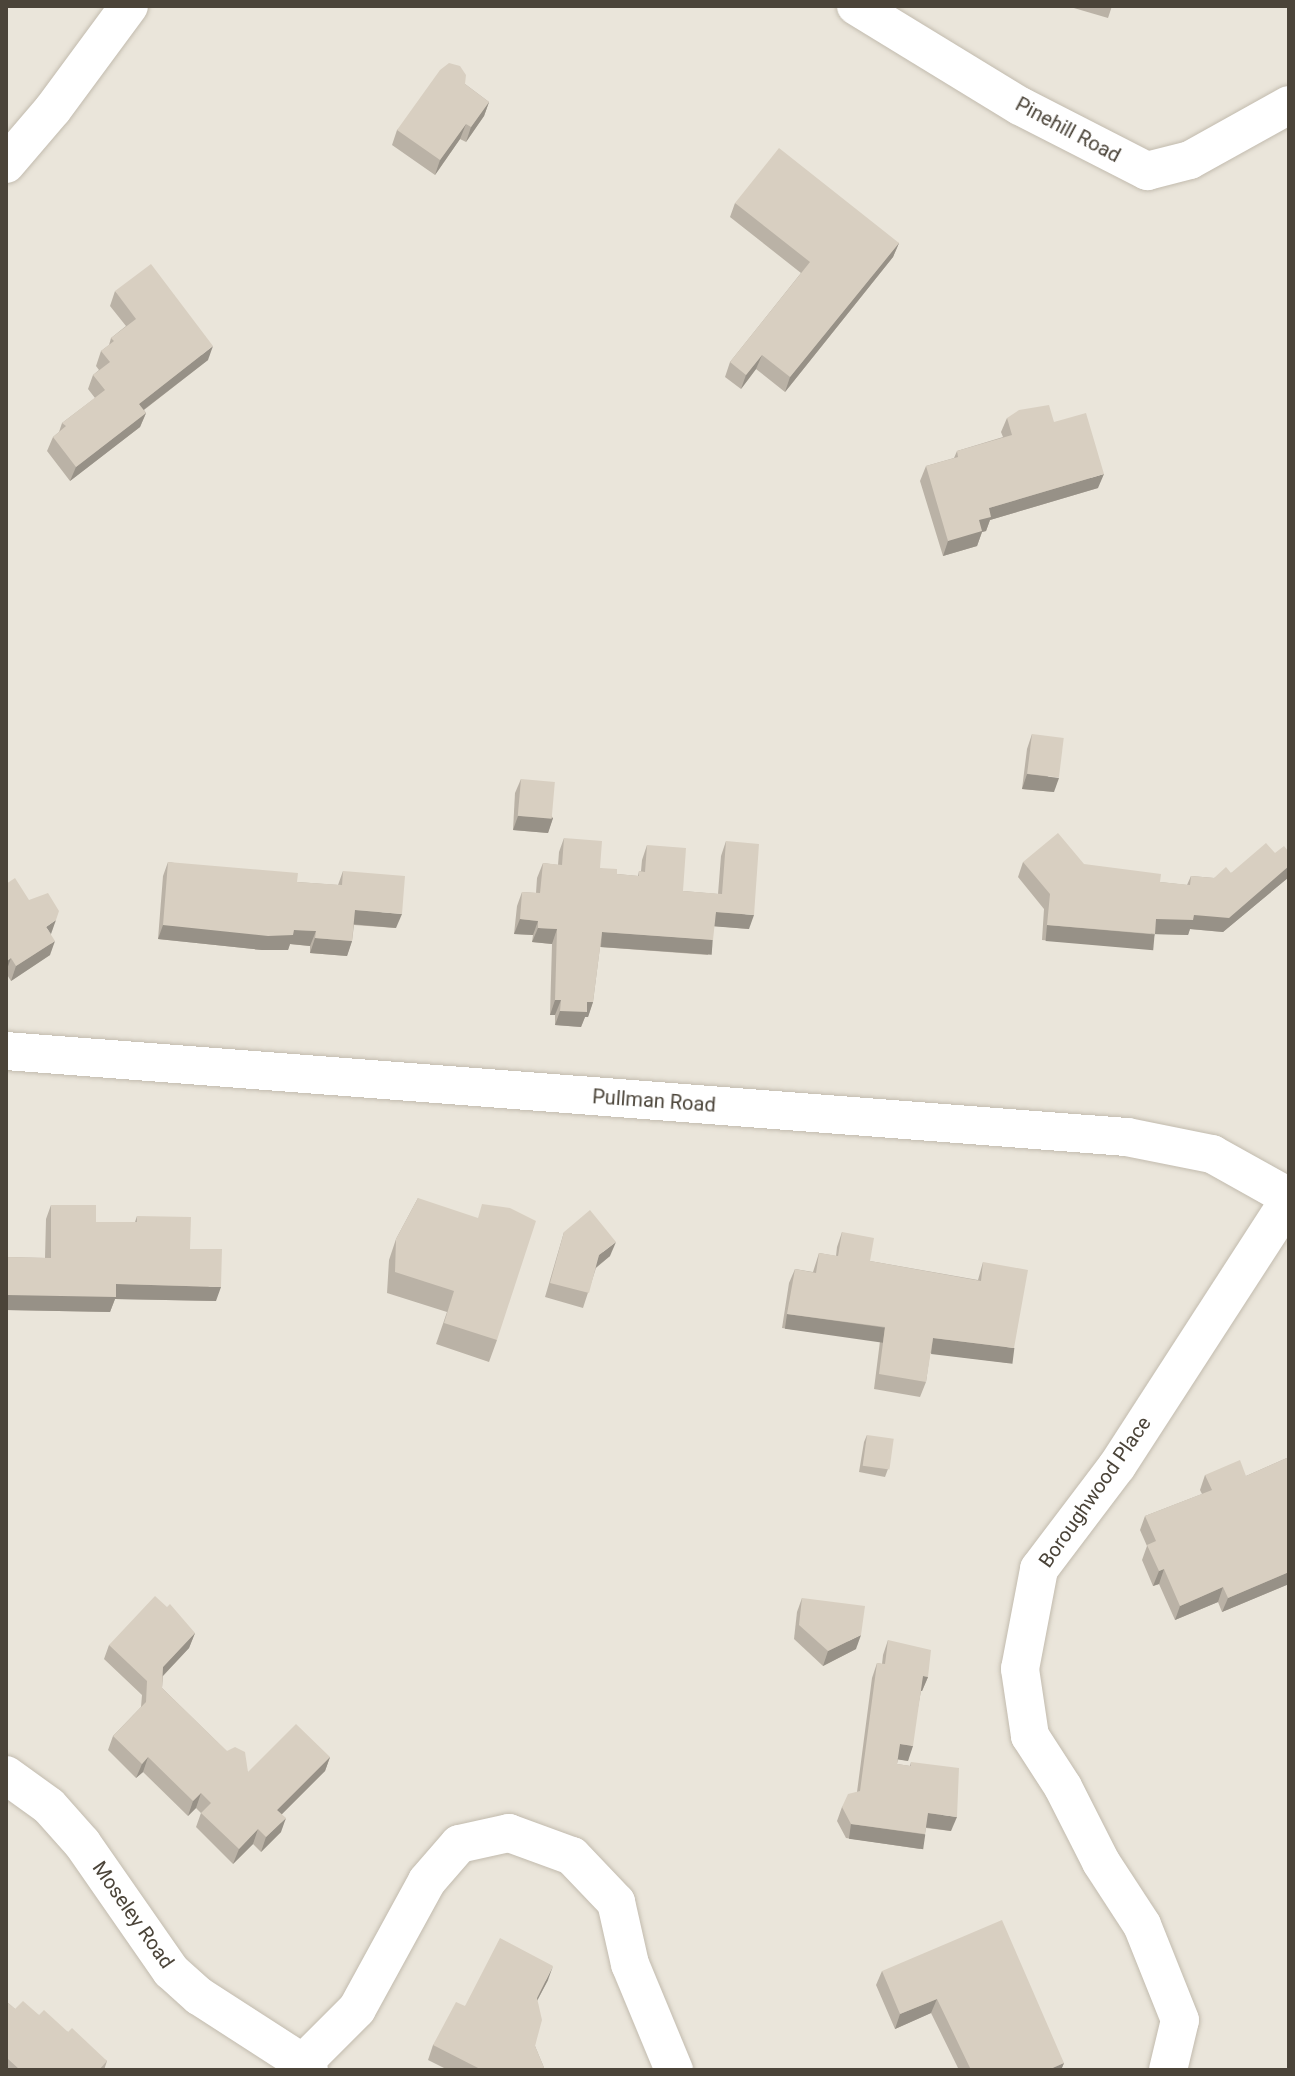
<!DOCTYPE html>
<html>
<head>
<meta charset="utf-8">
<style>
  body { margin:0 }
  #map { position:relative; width:1295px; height:2076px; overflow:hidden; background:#f6f3ec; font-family:Roboto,sans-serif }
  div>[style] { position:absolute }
  .residential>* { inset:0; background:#eae5da; transform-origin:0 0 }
  .roads { filter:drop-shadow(0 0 2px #c2bbae) drop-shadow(0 0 2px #c2bbae) }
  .street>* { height:38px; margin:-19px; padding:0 19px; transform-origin:19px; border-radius:19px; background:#fff }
  .wall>* { inset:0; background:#bab2a6 }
  .shaded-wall>* { inset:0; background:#979187; transform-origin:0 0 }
  .building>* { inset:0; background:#d8cfc1; transform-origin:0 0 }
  span { translate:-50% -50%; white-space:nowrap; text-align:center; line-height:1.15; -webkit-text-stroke:6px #fff; paint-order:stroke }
  .street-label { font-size:20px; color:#4b4439 }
  .frame { position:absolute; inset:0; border:8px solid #4b4439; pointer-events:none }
</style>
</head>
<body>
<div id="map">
  <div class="residential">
    <div style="left:6px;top:6px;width:1283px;height:2064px"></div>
  </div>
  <div class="roads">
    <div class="street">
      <div style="left:856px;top:6px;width:192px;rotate:31.4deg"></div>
      <div style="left:1020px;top:106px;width:143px;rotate:27.1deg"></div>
      <div style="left:1147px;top:171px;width:44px;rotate:-14.3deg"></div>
      <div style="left:1190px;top:160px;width:113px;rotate:-29.1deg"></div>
      <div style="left:6px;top:164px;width:72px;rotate:-49.5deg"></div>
      <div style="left:53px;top:109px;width:128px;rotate:-53.6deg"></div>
      <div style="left:6px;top:1051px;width:1124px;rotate:4.39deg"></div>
      <div style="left:1127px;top:1137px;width:87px;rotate:11.3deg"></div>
      <div style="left:1212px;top:1154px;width:88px;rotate:29.2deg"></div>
      <div style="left:6px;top:1775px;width:53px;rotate:35.8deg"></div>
      <div style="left:49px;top:1806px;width:50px;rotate:48.3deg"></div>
      <div style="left:82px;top:1843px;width:156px;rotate:55.2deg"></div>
      <div style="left:171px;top:1971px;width:38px;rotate:42deg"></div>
      <div style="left:199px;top:1996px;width:124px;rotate:32.8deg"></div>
      <div style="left:303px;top:2063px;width:9px;rotate:49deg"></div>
      <div style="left:303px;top:2063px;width:76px;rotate:-45deg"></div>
      <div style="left:357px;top:2009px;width:146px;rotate:-61.3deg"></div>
      <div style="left:427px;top:1881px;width:49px;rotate:-49.1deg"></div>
      <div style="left:459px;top:1844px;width:51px;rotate:-12.4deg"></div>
      <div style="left:509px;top:1833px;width:67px;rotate:20.1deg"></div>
      <div style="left:572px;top:1856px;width:64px;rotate:46.3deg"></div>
      <div style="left:616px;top:1902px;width:64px;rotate:77.3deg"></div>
      <div style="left:630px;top:1964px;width:115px;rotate:67.5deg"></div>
      <div style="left:1168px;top:2070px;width:51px;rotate:-76.5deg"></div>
      <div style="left:1180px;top:2020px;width:102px;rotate:-111.8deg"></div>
      <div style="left:1142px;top:1925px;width:75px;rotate:-123.1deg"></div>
      <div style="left:1101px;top:1862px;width:84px;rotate:-116.9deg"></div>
      <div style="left:1063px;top:1787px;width:61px;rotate:-122.9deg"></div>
      <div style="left:1030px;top:1736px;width:68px;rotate:-98.5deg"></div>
      <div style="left:1020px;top:1669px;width:102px;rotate:-79.2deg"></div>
      <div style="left:1039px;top:1569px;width:129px;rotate:-52.9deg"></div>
      <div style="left:1117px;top:1466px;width:317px;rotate:-57.1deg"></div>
    </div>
  </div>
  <div class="wall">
    <div style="clip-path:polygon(1067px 6px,1112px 6px,1108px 18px)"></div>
    <div style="clip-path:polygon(465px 84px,489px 102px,484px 116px,466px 142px,460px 139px,435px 175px,392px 145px,397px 130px)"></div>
    <div style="clip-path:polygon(735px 203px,899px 243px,893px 257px,785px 392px,756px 369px,741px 389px,725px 377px,730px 362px,801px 273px,730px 217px)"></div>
    <div style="clip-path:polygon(115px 291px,208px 360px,144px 410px,146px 413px,140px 427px,70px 481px,47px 451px,53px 437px,59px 432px,62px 423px,95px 398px,88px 389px,93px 375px,99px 370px,96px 366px,101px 351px,109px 345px,111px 338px,126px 326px,110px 306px)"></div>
    <div style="clip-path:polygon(1007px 418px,1054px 422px,1098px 488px,990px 520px,986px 531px,982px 532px,977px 546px,943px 556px,920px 481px,926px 466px,954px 458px,957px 451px,1003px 437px,1001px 432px)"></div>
    <div style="clip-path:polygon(1032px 734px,1054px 792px,1022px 789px,1027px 749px)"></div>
    <div style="clip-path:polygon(521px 779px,553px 818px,548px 833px,513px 830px,515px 793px)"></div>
    <div style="clip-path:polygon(564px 838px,600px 868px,617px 874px,638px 876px,639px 871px,641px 871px,642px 860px,647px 845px,683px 891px,718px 894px,721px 856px,726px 841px,749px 929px,714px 926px,708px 955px,600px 947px,593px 1002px,588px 1017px,585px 1017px,581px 1027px,555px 1025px,555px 1015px,550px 1015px,552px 944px,532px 942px,533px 935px,514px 934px,517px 906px,522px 892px,536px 893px,537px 878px,543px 863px,558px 865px,559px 852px)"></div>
    <div style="clip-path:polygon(1289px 852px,1289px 877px,1223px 932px,1190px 929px,1188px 935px,1155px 934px,1149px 949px,1042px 940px,1044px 909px,1018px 877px,1023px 862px,1160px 882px,1187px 885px,1191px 876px,1214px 878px,1231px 873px,1275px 853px)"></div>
    <div style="clip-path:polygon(168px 862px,297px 882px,338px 885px,343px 871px,396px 928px,354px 925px,352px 941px,347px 956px,310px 953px,310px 946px,290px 944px,288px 950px,262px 950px,158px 939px,163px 876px)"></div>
    <div style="clip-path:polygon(6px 884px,51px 934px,50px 955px,11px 981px,6px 973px)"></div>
    <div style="clip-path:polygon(418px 1198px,497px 1340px,489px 1362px,436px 1344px,447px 1312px,387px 1293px,389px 1260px,396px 1239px)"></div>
    <div style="clip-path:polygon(51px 1205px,96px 1222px,135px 1222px,137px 1216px,190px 1249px,216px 1301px,115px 1299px,110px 1312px,6px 1310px,6px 1257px,45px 1258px,46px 1219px)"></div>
    <div style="clip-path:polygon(564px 1232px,610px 1256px,596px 1268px,583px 1308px,545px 1297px)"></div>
    <div style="clip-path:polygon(842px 1232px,870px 1261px,978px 1280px,983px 1262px,1009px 1363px,930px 1353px,926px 1382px,920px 1397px,874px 1389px,880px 1341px,782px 1328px,789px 1283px,795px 1269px,813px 1272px,819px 1253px,836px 1256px,837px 1247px)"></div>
    <div style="clip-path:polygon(867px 1435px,888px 1469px,885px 1477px,859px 1472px,864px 1442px)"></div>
    <div style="clip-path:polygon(1289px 1457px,1289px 1584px,1222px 1612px,1218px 1602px,1175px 1620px,1159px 1584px,1153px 1586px,1142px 1560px,1147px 1546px,1140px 1530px,1145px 1516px,1202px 1494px,1200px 1490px,1205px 1475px,1246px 1476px)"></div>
    <div style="clip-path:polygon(802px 1598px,856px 1649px,823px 1666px,794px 1639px,797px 1612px)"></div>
    <div style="clip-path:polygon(195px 1633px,189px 1648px,163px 1676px,162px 1688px,248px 1772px,330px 1757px,325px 1771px,282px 1814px,281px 1832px,261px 1852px,253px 1844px,233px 1864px,196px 1827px,201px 1813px,196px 1808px,188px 1816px,143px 1772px,136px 1778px,108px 1750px,113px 1736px,141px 1707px,142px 1695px,104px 1659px,109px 1645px)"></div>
    <div style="clip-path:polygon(888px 1640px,928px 1677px,922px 1691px,921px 1691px,908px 1761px,898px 1759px,897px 1764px,910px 1766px,911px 1762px,951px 1831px,926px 1828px,925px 1834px,920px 1849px,846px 1838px,837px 1821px,842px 1807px,857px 1792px,872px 1678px,877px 1663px,882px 1664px,883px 1655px)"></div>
    <div style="clip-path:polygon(882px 1971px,1064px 2063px,1061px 2070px,959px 2070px,931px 2013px,895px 2029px,876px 1985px)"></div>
    <div style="clip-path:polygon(548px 1980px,537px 2001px,535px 2046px,545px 2070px,448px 2070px,428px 2060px,433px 2045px,465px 2006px)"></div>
    <div style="clip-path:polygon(6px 2001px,15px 2009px,39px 2015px,68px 2032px,107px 2061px,104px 2070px,6px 2070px)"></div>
  </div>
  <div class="shaded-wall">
    <div style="clip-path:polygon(489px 102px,484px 116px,466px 142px,471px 127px)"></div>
    <div style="clip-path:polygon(466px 124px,460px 139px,435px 175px,440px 160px)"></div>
    <div style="clip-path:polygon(899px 243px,893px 257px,785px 392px,790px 377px)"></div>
    <div style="clip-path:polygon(213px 346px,208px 360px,133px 418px,139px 404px)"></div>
    <div style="clip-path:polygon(762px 355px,756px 369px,741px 389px,746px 375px)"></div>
    <div style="clip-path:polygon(146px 413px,140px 427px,70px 481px,76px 467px)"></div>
    <div style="clip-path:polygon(1104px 474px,1098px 488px,990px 520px,986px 531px,982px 532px,977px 546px,943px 556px,948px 541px,979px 520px,989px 508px)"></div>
    <div style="clip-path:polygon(1027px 774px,1059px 778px,1054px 792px,1022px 789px)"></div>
    <div style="clip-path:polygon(518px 816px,553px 818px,548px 833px,513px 830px)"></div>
    <div style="clip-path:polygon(1289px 866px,1289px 877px,1223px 932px,1190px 929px,1188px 935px,1151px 934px,1156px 919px,1194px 915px)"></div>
    <div style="clip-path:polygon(355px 910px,402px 914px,396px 928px,350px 924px)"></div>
    <div style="clip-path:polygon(716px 912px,754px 915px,749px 929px,710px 926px)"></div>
    <div style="clip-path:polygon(520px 919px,538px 921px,533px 935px,514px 934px)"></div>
    <div style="clip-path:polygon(56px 920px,51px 934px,46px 927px)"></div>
    <div style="clip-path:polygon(163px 925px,294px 930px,316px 931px,310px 946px,290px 944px,288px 950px,262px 950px,158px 939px)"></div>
    <div style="left:1047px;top:925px;width:108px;height:16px;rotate:5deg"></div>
    <div style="clip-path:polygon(538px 928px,557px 929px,552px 944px,532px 942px)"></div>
    <div style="left:602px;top:932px;width:111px;height:15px;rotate:4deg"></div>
    <div style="clip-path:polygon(315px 938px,352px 941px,347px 956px,310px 953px)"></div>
    <div style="clip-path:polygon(55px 941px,50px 955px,11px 981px,16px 966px)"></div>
    <div style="clip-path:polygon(11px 958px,6px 972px,6px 962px)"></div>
    <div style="clip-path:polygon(555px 1000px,561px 1000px,555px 1015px,550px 1015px)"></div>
    <div style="clip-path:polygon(587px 1002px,593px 1002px,588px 1017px,585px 1017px,581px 1027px,555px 1025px,560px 1011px)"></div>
    <div style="clip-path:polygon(616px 1242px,610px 1256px,594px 1269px,599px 1255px)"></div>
    <div style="clip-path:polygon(116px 1284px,221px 1287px,216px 1301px,115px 1299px,110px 1312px,6px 1310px,6px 1295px)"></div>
    <div style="left:787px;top:1314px;width:99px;height:15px;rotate:8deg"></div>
    <div style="left:933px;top:1338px;width:82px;height:16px;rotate:7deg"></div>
    <div style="clip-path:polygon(1164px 1569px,1159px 1584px,1153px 1586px,1159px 1571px)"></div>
    <div style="clip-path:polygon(1289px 1572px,1289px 1584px,1222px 1612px,1228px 1598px)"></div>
    <div style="clip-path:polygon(1223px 1587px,1218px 1602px,1175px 1620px,1180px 1606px)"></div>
    <div style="clip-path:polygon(195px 1633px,189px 1648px,158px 1681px,163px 1667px)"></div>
    <div style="clip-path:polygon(861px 1635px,856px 1649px,823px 1666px,828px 1651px)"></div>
    <div style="clip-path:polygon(923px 1676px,928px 1677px,922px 1691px,917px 1691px)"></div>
    <div style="clip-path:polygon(900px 1744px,913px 1746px,908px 1761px,895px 1759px)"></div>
    <div style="clip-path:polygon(148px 1757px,143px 1772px,136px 1778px,142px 1764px)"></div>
    <div style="clip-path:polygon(330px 1757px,325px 1771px,272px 1824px,277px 1810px)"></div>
    <div style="clip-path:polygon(201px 1793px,196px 1808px,188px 1816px,193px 1801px)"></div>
    <div style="clip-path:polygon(928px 1813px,957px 1817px,951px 1831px,923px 1827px)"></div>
    <div style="clip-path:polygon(286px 1818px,281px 1832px,261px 1852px,266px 1837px)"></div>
    <div style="left:851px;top:1824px;width:75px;height:15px;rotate:8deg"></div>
    <div style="clip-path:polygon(258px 1829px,253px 1844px,233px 1864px,239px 1849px)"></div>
    <div style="clip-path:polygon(553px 1966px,548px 1980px,531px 2012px,537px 1998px)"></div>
    <div style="clip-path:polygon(937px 1999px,931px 2013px,895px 2029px,900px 2014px)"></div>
    <div style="clip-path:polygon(1064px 2063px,1061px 2070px,1048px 2070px)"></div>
  </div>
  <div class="building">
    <div style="clip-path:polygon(449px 63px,460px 66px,466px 75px,465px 84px,489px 102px,471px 127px,466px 124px,440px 160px,397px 130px,440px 70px)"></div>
    <div style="clip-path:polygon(779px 148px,899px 243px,790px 377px,762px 355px,746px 375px,730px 362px,810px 262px,735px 203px)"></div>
    <div style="clip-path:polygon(151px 264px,213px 346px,139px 404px,146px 413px,76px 467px,53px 437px,66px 426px,62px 423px,105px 390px,93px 375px,110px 362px,101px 351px,114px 341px,111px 338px,136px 319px,115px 291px)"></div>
    <div style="clip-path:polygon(1049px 405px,1054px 422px,1086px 413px,1104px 474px,989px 508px,991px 517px,979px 520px,982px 531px,948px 541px,926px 466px,958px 457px,957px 451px,1012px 435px,1007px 418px,1019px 410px)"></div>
    <div style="left:1032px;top:734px;width:32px;height:40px;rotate:7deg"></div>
    <div style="left:521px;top:779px;width:34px;height:37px;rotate:5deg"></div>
    <div style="clip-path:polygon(1058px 833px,1084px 864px,1161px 874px,1160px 882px,1190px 885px,1191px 876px,1214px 878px,1226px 867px,1231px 873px,1266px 843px,1275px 853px,1284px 846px,1289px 852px,1289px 866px,1229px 918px,1194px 915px,1193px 920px,1156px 919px,1155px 934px,1047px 925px,1050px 894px,1023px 862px)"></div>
    <div style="clip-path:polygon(564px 838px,602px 841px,600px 868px,617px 869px,617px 874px,639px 876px,639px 871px,645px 872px,647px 845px,686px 848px,683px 891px,722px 894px,726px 841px,759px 844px,754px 915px,716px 912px,713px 940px,602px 932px,593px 1002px,587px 1002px,587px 1012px,560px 1011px,561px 1000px,555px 1000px,557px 929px,538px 928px,538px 921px,520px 919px,522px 892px,540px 893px,543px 863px,562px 865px)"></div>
    <div style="clip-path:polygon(168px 862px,298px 873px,297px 882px,342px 885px,343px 871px,405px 876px,402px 914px,355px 910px,352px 941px,315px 938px,316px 931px,294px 930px,293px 935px,268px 936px,163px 925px)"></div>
    <div style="clip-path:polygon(15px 878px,29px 900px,48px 893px,59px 911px,56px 920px,46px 927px,55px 941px,16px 966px,11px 958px,6px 962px,6px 884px)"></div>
    <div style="clip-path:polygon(418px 1198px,478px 1218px,482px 1204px,510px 1208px,536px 1221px,497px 1340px,444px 1323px,454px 1291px,395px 1272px,396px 1239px)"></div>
    <div style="clip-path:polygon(51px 1205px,96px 1205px,96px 1222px,137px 1222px,137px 1216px,191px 1217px,190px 1249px,222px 1249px,221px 1287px,116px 1284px,116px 1297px,6px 1295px,6px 1257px,51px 1258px)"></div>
    <div style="clip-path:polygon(590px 1210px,616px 1242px,599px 1255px,589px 1293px,550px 1283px,564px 1232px)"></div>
    <div style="clip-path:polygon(842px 1232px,874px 1238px,870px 1261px,981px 1281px,983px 1262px,1028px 1270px,1014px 1348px,933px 1338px,926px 1382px,879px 1374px,885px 1327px,787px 1314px,795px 1269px,816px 1273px,819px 1253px,838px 1256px)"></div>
    <div style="left:867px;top:1435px;width:27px;height:31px;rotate:8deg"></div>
    <div style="clip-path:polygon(1289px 1457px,1289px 1572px,1228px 1598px,1223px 1587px,1180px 1606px,1164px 1569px,1159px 1571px,1147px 1545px,1156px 1541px,1145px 1516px,1212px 1490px,1205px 1475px,1240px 1460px,1246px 1476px)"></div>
    <div style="clip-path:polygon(155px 1596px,167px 1607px,170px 1604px,195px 1633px,163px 1667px,162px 1688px,227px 1751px,235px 1747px,245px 1752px,248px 1772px,296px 1724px,330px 1757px,277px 1810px,286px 1818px,266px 1837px,258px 1829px,239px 1849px,201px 1813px,211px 1803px,201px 1793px,193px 1801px,148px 1757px,142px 1764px,113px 1736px,146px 1702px,147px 1681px,109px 1645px)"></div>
    <div style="clip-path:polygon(802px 1598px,865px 1606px,861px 1635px,828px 1651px,799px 1625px)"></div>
    <div style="clip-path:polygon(888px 1640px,931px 1650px,928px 1677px,923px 1676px,913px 1746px,900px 1744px,897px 1764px,911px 1766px,911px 1762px,959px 1768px,957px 1817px,928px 1813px,925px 1834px,851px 1824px,842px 1807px,848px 1794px,860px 1791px,877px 1663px,885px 1664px)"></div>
    <div style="clip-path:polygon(1002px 1920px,1064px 2063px,1048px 2070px,971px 2070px,937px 1999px,900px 2014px,882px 1971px)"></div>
    <div style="clip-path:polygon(500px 1938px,553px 1966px,537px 1998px,542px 2020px,535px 2046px,545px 2070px,482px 2070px,433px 2045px,456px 2002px,465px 2006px)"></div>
    <div style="clip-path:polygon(6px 2001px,15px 2009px,23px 2001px,39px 2015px,44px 2010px,68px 2032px,72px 2028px,107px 2061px,99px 2070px,20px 2070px,8px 2059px,6px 2061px)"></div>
  </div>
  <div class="street-label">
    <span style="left:1068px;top:130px;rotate:28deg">Pinehill Road</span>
    <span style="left:654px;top:1101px;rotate:4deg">Pullman Road</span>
    <span style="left:1095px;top:1492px;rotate:-55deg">Boroughwood Place</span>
    <span style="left:133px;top:1915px;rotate:55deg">Moseley Road</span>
  </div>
  <div class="frame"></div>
</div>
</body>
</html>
